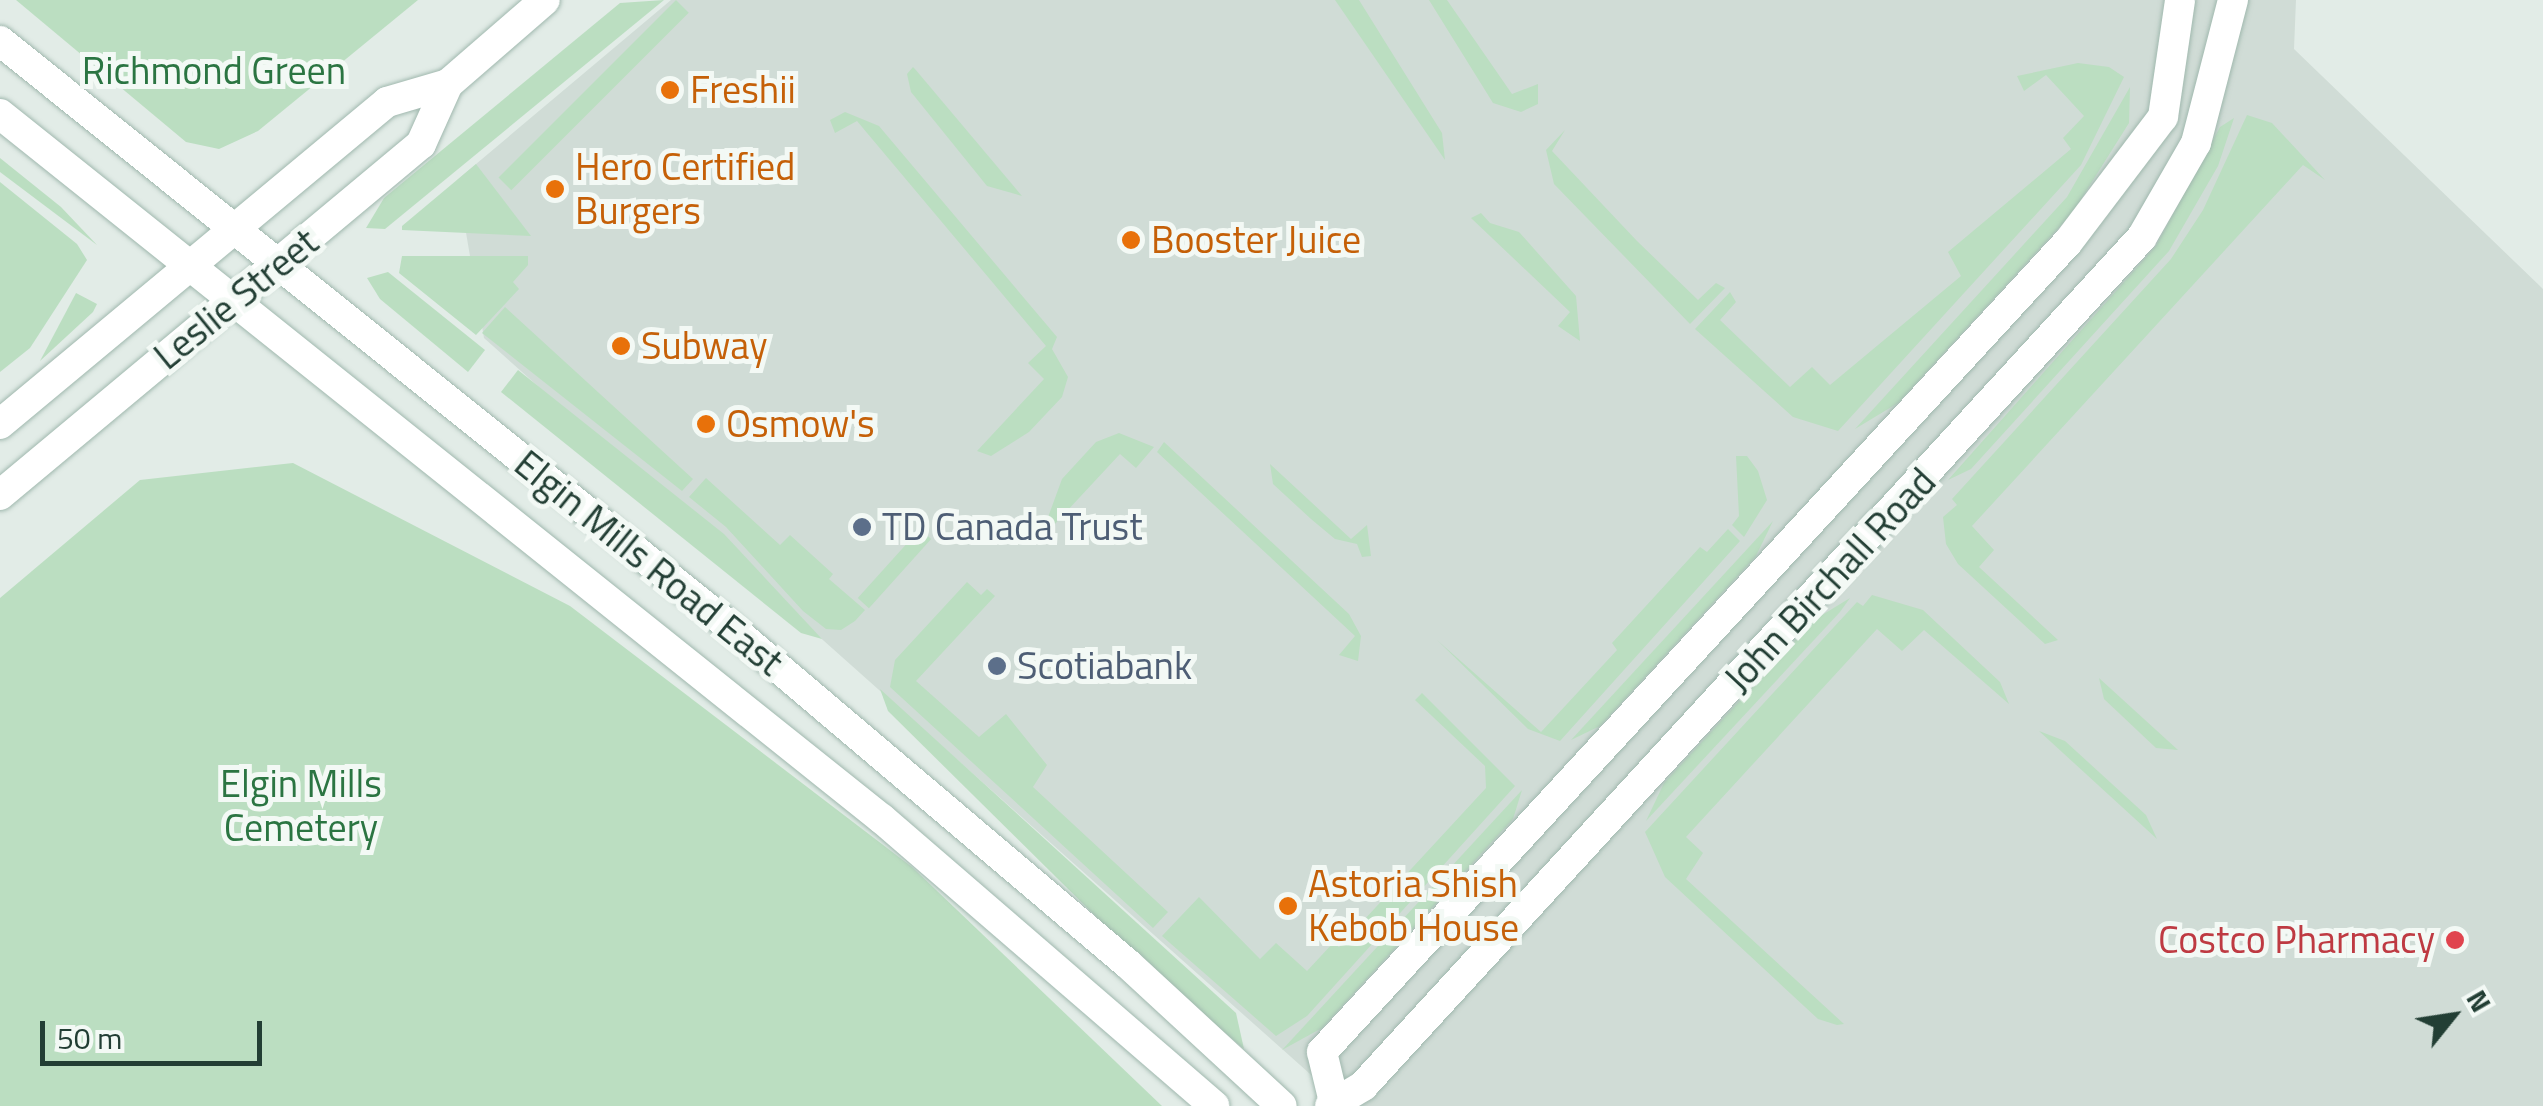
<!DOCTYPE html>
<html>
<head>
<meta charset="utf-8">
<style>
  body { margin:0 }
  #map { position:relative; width:2543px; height:1106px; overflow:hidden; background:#e2ece7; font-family:"Titillium Web",sans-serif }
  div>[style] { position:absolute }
  .built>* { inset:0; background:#d0dcd6 }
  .green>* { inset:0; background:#bbdec1; transform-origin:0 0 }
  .roads { filter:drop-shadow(0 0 2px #a0b8ae) drop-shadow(0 0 2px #a0b8ae) }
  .secondary>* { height:30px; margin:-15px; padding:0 15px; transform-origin:15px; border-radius:15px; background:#fff }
  .dots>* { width:28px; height:28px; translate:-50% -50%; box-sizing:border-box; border:5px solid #f3f9f5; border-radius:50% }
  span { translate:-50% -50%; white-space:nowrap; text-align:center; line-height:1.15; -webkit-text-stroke:10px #f3f9f5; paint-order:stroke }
  .park-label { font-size:38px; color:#2b7542 }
  .food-label { font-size:38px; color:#c56008 }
  .left { translate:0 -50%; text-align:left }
  .street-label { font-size:38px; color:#223e34 }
  .service-label { font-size:38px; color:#4e5e75 }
  .health-label { font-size:38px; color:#be3a42 }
  .right { translate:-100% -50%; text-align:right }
  .north { position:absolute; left:2403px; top:966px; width:100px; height:100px; -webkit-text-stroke:8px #f3f9f5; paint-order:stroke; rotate:60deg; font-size:28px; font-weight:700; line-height:40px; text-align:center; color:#223e34 }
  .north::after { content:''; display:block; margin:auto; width:35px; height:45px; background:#223e34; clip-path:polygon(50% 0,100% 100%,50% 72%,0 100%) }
  .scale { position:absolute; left:40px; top:1021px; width:222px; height:45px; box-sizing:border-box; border:5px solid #223e34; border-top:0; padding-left:12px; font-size:30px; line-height:35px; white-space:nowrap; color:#223e34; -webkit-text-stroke:8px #f3f9f5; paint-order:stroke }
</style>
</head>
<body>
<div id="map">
  <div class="built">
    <div style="clip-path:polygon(671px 0,2296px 0,2294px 49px,2543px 289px,2543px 1106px,1346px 1106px,484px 338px,457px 180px)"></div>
  </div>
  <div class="green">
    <div style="clip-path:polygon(16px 0,418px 0,258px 131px,219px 149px,186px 142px)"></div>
    <div style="clip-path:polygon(664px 0,385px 229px,366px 228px,384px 198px,620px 3px)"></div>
    <div style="left:676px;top:0;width:18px;height:251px;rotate:45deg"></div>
    <div style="clip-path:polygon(1335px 0,1359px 0,1442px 133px,1445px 160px)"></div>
    <div style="clip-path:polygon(1429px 0,1447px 0,1512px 94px,1538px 84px,1538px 104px,1521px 112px,1493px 103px)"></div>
    <div style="clip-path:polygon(2078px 63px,2109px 67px,2124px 77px,2081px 165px,1838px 431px,1793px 417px,1695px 329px,1730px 292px,1736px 302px,1720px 320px,1790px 387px,1812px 367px,1830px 385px,1961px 276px,1948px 252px,2071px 149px,2063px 138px,2084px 116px,2046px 75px,2024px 91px,2017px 76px)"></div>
    <div style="clip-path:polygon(913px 67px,915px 69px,1022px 196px,987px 186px,911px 92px,907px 74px)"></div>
    <div style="clip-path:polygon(2130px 87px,2129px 123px,2073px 212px,1898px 403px,1855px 429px,2067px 197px)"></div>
    <div style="clip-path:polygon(845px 112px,879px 126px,1057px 337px,1052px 349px,1068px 377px,1062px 397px,1029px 432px,991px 456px,977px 451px,1044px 379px,1028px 363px,1046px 346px,857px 121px,835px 133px,830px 120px)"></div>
    <div style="clip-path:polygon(2247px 115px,2272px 123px,2325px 180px,2303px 165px,1972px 526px,1994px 550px,1979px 567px,2058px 640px,2045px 644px,1958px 564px,1946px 544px,1943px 517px,1957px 505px,1952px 499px,2171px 259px,2203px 210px)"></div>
    <div style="clip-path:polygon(2234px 118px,2218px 166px,2169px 251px,1971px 469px,1948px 480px,2156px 246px,2220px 127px)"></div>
    <div style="clip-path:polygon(1565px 130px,1552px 151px,1637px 241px,1698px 300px,1716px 283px,1725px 288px,1690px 324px,1554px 184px,1546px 150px)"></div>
    <div style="clip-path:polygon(0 158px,61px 207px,97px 245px,0 172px)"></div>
    <div style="clip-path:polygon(476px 164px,531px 236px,402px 230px,402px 226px)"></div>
    <div style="clip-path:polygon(0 182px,77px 244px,87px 260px,30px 348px,0 372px)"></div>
    <div style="clip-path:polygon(1481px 213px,1490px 223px,1519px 232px,1576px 296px,1580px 341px,1558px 326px,1570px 312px,1471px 218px)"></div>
    <div style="clip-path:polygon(402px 256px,528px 256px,528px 265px,513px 282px,519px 289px,476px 335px,399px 273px)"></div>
    <div style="clip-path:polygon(388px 272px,485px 350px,468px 372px,380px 299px,367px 278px)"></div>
    <div style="clip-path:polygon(76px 293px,97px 304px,93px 312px,40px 361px)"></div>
    <div style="clip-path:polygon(505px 307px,693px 479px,682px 491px,482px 333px)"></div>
    <div style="clip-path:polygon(518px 370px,724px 534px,822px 639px,801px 633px,501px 392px)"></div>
    <div style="clip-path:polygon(1119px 433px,1154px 447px,1136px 468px,1120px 454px,1053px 526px,1047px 520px,1062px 479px,1096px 442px)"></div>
    <div style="clip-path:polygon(1164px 442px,1349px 614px,1361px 636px,1358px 661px,1339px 655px,1355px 636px,1157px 452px)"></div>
    <div style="clip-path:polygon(1736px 456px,1747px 456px,1758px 471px,1767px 500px,1744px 537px,1732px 525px,1739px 516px)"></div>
    <div style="clip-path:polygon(293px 463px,570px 606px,912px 867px,1162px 1106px,0 1106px,0 598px,140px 480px)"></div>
    <div style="clip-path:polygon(1270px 464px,1351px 539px,1367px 525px,1371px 556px,1362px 557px,1357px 544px,1335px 539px,1311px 519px,1273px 484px)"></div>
    <div style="clip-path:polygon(706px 478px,780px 545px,790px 535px,833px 574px,829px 579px,865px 610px,855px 621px,841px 630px,826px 629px,803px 611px,726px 527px,689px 497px)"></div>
    <div style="clip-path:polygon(1773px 521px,1756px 556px,1600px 726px,1571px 740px)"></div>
    <div style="left:920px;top:529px;width:15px;height:93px;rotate:42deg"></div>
    <div style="clip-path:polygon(1728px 529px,1740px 541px,1560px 741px,1528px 729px,1437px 640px,1541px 732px,1617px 650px,1612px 643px,1700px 547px,1707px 552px)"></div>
    <div style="clip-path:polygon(967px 582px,981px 595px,987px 589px,995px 596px,916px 681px,979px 737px,1006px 714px,1047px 765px,1033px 787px,1168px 912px,1153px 928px,890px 687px,895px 660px)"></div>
    <div style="clip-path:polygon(1872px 595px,1923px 610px,2000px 682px,2009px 704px,1924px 630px,1902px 651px,1877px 629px,1686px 837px,1703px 853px,1686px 879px,1844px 1024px,1837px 1025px,1818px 1019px,1665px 877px,1645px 832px,1857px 602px,1863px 606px)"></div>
    <div style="clip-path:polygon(1850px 598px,1840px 612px,1646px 821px,1664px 783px,1814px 620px)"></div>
    <div style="clip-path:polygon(2099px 678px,2178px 750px,2156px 748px,2104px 699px)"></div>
    <div style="clip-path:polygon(880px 689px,1236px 1013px,1244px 1049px,1148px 968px,888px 711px)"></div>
    <div style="clip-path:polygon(1422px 693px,1515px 786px,1307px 1016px,1276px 1036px,1162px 936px,1199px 897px,1260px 959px,1276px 943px,1307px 971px,1333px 943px,1339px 947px,1486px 788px,1485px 766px,1415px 700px)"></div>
    <div style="clip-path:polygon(2039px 731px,2065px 741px,2146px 815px,2157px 839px)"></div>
    <div style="clip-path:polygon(1522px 790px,1513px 819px,1322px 1028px,1282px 1050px)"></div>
  </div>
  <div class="roads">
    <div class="secondary">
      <div style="left:0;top:41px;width:918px;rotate:38.72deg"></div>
      <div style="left:716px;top:615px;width:540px;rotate:40.27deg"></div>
      <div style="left:1128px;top:964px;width:209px;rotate:42.7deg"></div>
      <div style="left:0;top:114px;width:1129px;rotate:38.64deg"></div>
      <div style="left:882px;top:819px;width:439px;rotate:40.8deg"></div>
      <div style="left:0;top:424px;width:503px;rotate:-39.76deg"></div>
      <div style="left:387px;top:102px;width:64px;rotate:-16.4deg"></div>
      <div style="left:0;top:495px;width:548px;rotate:-39.82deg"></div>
      <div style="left:421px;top:144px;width:66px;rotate:-65.8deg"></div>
      <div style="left:448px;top:84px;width:128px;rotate:-40.9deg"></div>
      <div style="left:1334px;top:1102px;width:51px;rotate:-103.5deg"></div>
      <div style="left:1322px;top:1052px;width:1101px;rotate:-47.36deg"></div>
      <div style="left:2068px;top:242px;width:157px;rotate:-52.8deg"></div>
      <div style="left:2163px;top:117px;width:118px;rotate:-81.7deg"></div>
      <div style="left:1330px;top:1106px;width:39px;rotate:-31deg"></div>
      <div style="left:1363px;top:1086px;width:1152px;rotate:-47.46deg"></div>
      <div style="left:2142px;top:237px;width:108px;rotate:-60.1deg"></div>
      <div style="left:2196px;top:143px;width:148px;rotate:-75.5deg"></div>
    </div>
  </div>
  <div class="dots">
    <div style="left:670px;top:90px;background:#e8710a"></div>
    <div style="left:555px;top:189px;background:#e8710a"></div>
    <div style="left:1131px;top:240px;background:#e8710a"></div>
    <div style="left:621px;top:346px;background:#e8710a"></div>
    <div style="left:706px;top:424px;background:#e8710a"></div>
    <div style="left:862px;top:527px;background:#5c6f8a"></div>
    <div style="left:997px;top:666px;background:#5c6f8a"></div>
    <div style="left:1288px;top:906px;background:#e8710a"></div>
    <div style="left:2455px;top:940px;background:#e0444e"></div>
  </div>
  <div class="park-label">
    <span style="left:214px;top:71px">Richmond Green</span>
    <span style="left:301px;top:806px">Elgin Mills<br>Cemetery</span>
  </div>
  <div class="food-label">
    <span class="left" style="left:690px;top:90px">Freshii</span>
    <span class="left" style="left:575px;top:189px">Hero Certified<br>Burgers</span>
    <span class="left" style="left:1151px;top:240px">Booster Juice</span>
    <span class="left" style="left:641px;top:346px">Subway</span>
    <span class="left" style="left:726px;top:424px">Osmow's</span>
    <span class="left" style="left:1308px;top:906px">Astoria Shish<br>Kebob House</span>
  </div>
  <div class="street-label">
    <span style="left:236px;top:299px;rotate:-39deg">Leslie Street</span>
    <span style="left:649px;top:563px;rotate:39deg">Elgin Mills Road East</span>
    <span style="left:1830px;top:580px;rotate:-47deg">John Birchall Road</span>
  </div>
  <div class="service-label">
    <span class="left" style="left:882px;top:527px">TD Canada Trust</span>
    <span class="left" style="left:1017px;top:666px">Scotiabank</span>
  </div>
  <div class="health-label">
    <span class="right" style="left:2435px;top:940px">Costco Pharmacy</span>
  </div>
  <div class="north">N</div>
  <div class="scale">50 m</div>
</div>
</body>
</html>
